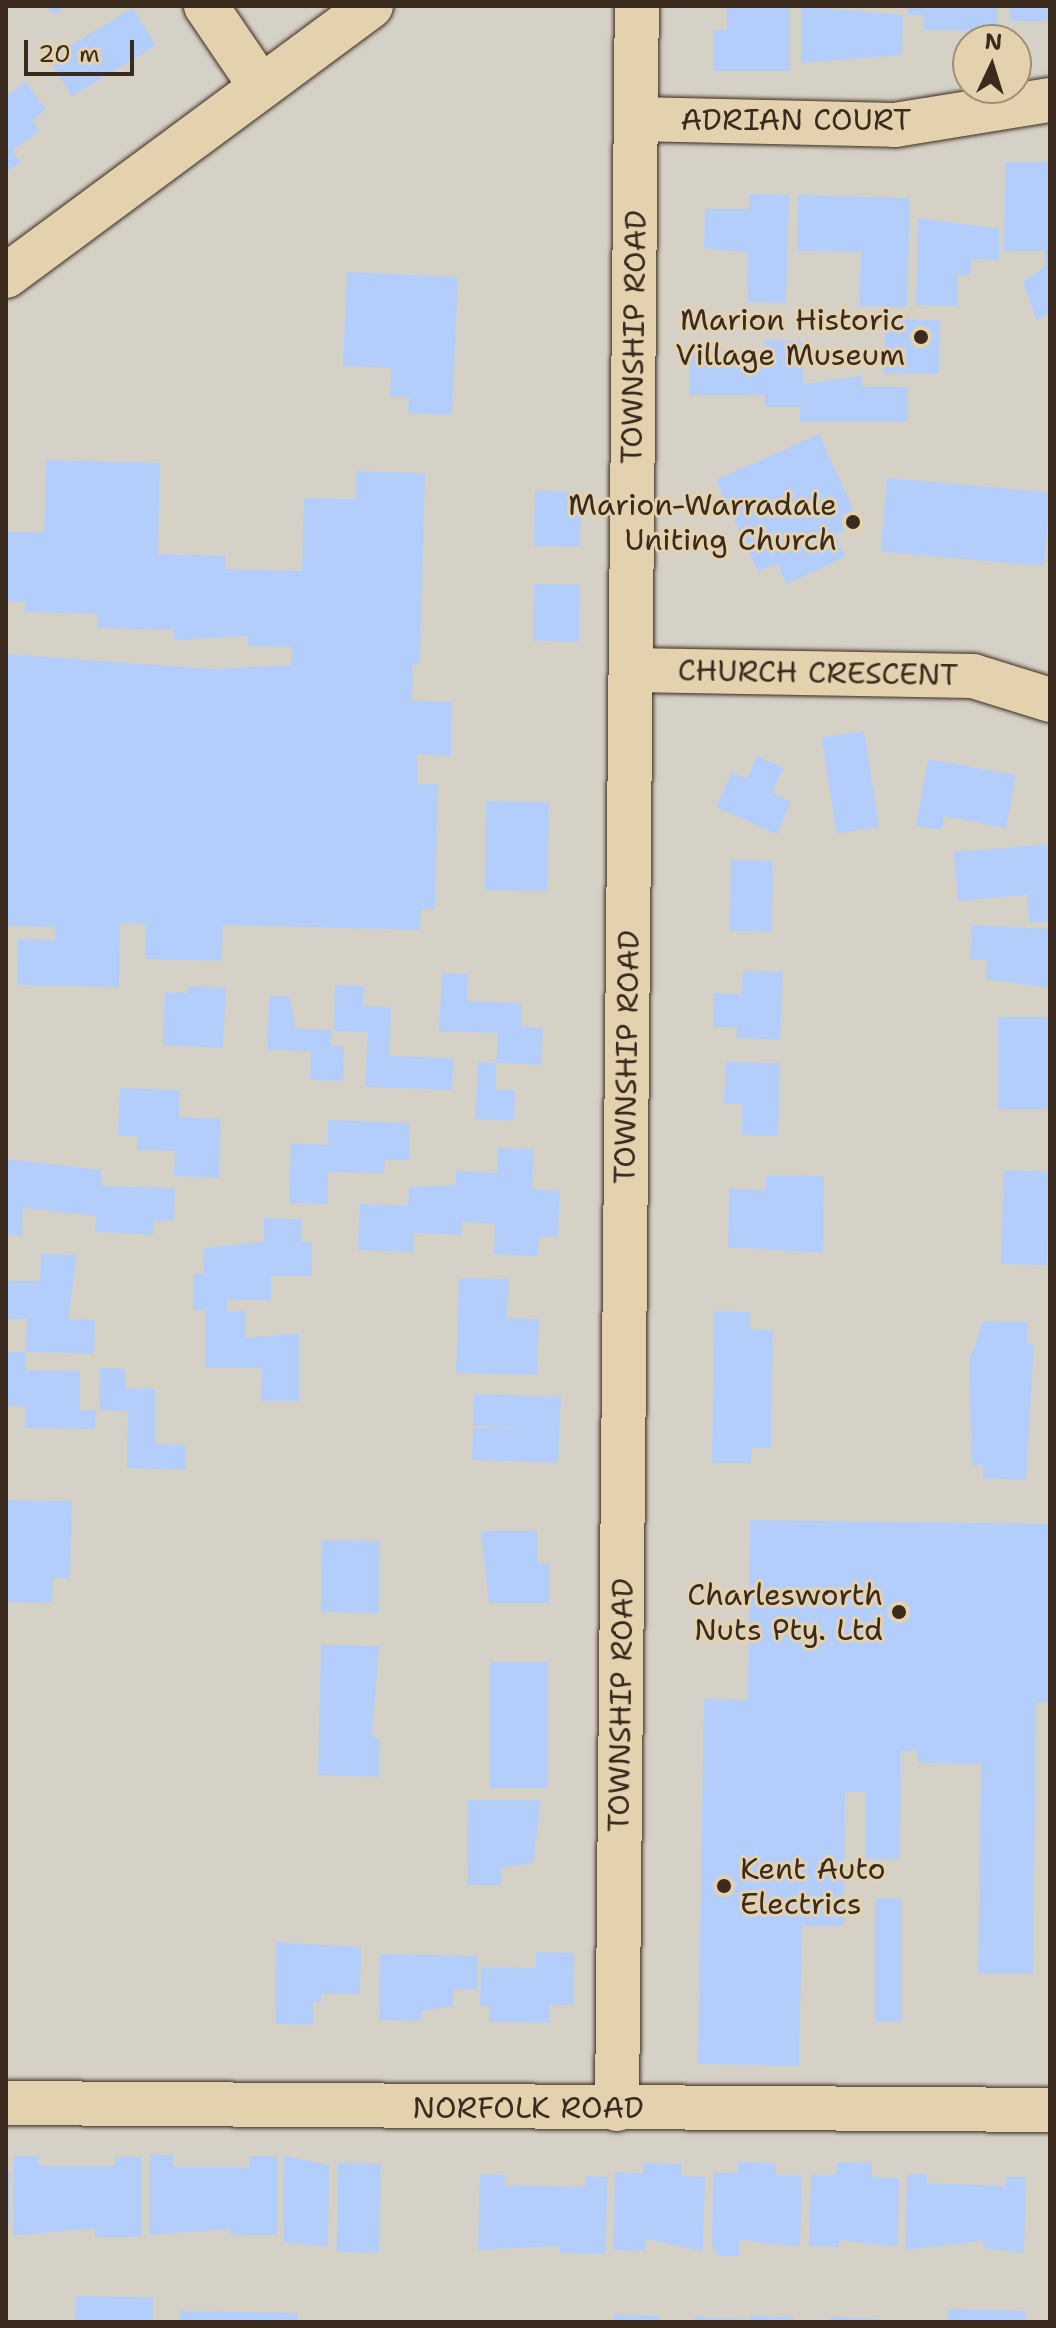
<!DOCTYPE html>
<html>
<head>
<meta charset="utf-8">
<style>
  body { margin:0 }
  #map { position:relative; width:1056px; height:2328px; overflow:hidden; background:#d6d1c6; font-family:"Shantell Sans",sans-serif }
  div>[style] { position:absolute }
  .building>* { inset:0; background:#b4cefc; transform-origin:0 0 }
  .roads { filter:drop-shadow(0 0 2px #3b2a1e) drop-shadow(0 0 2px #3b2a1e) }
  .minor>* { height:44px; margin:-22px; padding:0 22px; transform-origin:22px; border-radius:22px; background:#e4d2af }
  .dots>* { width:22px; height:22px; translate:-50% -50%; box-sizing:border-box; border:4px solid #e4d2af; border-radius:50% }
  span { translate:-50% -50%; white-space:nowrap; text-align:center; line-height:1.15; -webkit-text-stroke:6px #e4d2af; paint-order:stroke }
  .street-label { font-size:30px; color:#3b2a1e }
  .poi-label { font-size:30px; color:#3b2a1e }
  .right { translate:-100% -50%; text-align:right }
  .left { translate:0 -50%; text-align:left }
  .frame { position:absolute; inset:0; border:8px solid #3b2a1e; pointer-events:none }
  .north { position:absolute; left:952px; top:24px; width:80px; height:80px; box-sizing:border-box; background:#e4d2af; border:2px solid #a08f75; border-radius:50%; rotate:4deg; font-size:22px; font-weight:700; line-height:32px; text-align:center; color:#3b2a1e }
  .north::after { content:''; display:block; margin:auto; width:28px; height:36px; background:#3b2a1e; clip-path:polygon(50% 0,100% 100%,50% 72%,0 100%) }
  .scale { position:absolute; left:24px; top:40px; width:110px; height:36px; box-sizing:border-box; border:4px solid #3b2a1e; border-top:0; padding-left:10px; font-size:24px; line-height:28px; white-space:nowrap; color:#3b2a1e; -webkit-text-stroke:6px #e4d2af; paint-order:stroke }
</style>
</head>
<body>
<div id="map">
  <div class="building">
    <div style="clip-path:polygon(42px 6px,64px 6px,58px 15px)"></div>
    <div style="clip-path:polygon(790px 6px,790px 71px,713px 71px,713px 30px,727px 30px,727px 8px)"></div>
    <div style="clip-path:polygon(801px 6px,903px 15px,902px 55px,801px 63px)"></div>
    <div style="clip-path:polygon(908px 6px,997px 6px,997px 31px,924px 30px,924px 15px,908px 15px)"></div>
    <div style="left:1009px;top:6px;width:41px;height:15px"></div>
    <div style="left:133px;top:8px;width:44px;height:98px;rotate:59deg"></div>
    <div style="clip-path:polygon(25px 82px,46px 109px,32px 121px,40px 130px,12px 151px,21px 162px,6px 173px,6px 97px)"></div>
    <div style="clip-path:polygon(1005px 162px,1050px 162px,1050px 312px,1037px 321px,1023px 282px,1045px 267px,1045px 251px,1004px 251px)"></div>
    <div style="clip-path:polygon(749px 194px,789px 195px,786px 303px,747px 302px,748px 253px,704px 248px,705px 209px,749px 209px)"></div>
    <div style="clip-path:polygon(798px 195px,910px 198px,907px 307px,859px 306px,861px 252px,797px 251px)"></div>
    <div style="clip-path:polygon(918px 218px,999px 229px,999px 260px,971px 259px,971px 275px,957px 275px,957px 306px,916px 305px)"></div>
    <div style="clip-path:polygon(347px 272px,458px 277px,452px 415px,408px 413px,409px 397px,390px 397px,391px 368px,343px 366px)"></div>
    <div style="left:885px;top:319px;width:55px;height:54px;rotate:1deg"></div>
    <div style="clip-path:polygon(764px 340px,803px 341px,803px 384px,862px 376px,862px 387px,908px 387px,908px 422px,800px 422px,800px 407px,765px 407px,765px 395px,689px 395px,689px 351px,765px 351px)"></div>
    <div style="clip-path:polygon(819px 434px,860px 524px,836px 535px,845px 557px,786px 584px,777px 563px,758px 572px,716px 480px)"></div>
    <div style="clip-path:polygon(46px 460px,160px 463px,158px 554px,225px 556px,225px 569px,302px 571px,304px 498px,356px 499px,356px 471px,425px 473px,420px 664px,413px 663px,412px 701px,452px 702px,451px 756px,417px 754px,417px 784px,438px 784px,435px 909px,421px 909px,420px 930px,223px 925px,222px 961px,145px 959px,146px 924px,120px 923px,119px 987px,17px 985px,18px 939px,55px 940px,56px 927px,6px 926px,6px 654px,212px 669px,291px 665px,292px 647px,248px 646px,248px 636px,174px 640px,174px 630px,97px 628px,97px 614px,25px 612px,26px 602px,6px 601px,6px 532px,44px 532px)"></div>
    <div style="left:887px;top:478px;width:164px;height:74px;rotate:5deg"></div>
    <div style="left:535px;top:491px;width:46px;height:55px;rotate:1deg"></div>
    <div style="left:534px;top:584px;width:46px;height:57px;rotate:1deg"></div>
    <div style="left:864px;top:731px;width:97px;height:43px;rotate:81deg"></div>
    <div style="clip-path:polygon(757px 756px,784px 768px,772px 793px,791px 802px,777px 834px,716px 807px,732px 772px,747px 779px)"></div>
    <div style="clip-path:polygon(928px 759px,1016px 775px,1006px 828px,944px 816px,942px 830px,916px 826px)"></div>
    <div style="left:486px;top:801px;width:63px;height:89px;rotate:1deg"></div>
    <div style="clip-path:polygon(1050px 844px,1050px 921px,1029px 923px,1027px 895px,958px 901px,954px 852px)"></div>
    <div style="left:731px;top:860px;width:42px;height:71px;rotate:1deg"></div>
    <div style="clip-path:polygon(972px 925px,1050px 929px,1050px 988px,986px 979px,987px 960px,970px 959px)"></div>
    <div style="clip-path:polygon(743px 971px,783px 972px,780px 1040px,736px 1038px,737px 1027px,713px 1027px,714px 993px,742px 994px)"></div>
    <div style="clip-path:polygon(442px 973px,468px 974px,467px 1001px,522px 1003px,521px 1027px,543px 1028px,541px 1065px,496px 1063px,498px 1033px,439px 1031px)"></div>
    <div style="clip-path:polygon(335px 985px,364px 986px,363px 1006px,391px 1007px,389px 1056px,454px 1058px,452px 1090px,365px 1087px,368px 1032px,334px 1031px)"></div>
    <div style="clip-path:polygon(188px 986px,226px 988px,223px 1048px,163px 1045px,165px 992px,187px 993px)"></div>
    <div style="clip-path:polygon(269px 996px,289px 996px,296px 1029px,332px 1030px,331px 1046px,344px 1046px,343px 1081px,310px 1080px,311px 1051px,267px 1050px)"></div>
    <div style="left:1050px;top:1017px;width:92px;height:52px;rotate:90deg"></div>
    <div style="clip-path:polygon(478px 1062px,496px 1063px,496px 1089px,515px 1090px,514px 1121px,475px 1119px)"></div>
    <div style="clip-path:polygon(726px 1062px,780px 1063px,778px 1136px,742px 1135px,742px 1104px,724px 1104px)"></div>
    <div style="clip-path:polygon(120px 1088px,180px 1090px,179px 1117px,221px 1119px,219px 1178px,174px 1176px,175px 1151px,137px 1150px,137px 1136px,118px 1136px)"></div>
    <div style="clip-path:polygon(328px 1120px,410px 1123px,409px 1160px,385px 1160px,384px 1173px,328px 1172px,328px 1204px,289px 1203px,291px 1143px,328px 1145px)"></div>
    <div style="clip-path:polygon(498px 1148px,534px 1149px,532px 1189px,560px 1191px,558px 1237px,539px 1236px,538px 1256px,494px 1254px,495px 1224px,462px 1222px,462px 1235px,414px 1233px,413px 1252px,358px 1250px,360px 1204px,408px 1206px,409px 1187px,456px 1185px,456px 1171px,497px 1173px)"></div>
    <div style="clip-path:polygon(6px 1159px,101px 1170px,101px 1186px,175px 1188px,174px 1221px,154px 1221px,154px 1235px,95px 1232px,96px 1216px,23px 1208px,22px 1236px,6px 1235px)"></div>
    <div style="left:1004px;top:1170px;width:46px;height:94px;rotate:2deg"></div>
    <div style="clip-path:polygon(766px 1175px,824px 1176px,823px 1253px,728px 1247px,729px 1189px,766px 1190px)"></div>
    <div style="clip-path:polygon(264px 1218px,301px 1219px,301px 1241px,312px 1242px,312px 1276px,271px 1276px,271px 1300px,227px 1300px,227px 1311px,245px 1311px,245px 1338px,299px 1333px,299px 1401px,261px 1401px,262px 1368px,205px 1368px,205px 1310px,193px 1310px,193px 1274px,203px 1274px,204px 1248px,264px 1242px)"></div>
    <div style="clip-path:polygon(41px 1254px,77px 1255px,68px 1319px,95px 1320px,94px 1354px,26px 1352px,27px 1319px,6px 1319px,6px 1281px,40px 1281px)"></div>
    <div style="clip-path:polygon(459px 1278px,509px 1279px,507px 1318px,539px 1319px,537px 1375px,456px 1373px)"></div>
    <div style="clip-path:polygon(714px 1311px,750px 1312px,750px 1329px,773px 1330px,771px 1448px,752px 1448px,751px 1463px,712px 1463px)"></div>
    <div style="clip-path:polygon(983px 1321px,1028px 1322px,1027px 1344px,1034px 1344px,1026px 1480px,983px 1478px,983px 1465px,972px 1465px,969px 1362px)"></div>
    <div style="clip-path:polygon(6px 1352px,26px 1352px,26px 1370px,80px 1371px,80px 1410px,96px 1410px,95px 1429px,25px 1428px,25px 1407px,6px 1406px)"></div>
    <div style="clip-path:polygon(100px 1368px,125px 1369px,125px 1388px,155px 1389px,155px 1444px,186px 1445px,186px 1470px,127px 1468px,128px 1411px,99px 1410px)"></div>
    <div style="clip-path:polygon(474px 1394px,561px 1397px,558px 1463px,472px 1460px,473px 1428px,528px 1427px,473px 1426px)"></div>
    <div style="clip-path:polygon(6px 1500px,72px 1501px,70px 1578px,53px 1578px,52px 1603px,6px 1602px)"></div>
    <div style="clip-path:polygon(750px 1520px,1050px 1524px,1050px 1703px,1036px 1702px,1033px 1974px,978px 1974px,981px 1764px,917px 1763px,917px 1751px,901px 1751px,900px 1859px,865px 1859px,865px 1792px,845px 1792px,844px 1926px,802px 1926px,799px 2066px,698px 2064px,704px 1699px,748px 1700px)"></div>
    <div style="clip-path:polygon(481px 1531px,537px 1531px,537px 1563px,549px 1564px,549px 1603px,489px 1603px)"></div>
    <div style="left:322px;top:1540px;width:58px;height:72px;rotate:1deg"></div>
    <div style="clip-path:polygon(321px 1645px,379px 1646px,372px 1737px,380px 1738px,379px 1777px,318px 1775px)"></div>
    <div style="left:490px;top:1662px;width:58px;height:126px"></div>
    <div style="clip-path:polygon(468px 1800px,541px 1800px,533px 1863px,501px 1868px,501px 1885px,467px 1885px)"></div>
    <div style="left:875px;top:1898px;width:27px;height:124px"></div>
    <div style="clip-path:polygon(276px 1942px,361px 1947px,360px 1994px,321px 1994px,321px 2002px,313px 2002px,313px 2025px,275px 2024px)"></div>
    <div style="clip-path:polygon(536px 1952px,574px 1953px,573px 2005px,549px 2005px,549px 2023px,489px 2022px,489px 2006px,480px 2006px,481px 1967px,536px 1968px)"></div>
    <div style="clip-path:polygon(380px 1954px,477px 1956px,477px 1990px,454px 1989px,453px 2006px,421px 2011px,421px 2021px,379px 2020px)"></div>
    <div style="clip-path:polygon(149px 2155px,173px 2155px,173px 2167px,250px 2167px,249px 2156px,277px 2156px,277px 2235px,230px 2235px,231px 2229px,149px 2235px)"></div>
    <div style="clip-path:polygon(14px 2156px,38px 2156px,39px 2166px,115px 2166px,115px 2157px,141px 2157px,141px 2237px,95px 2237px,95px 2228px,13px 2236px)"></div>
    <div style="clip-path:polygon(284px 2156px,329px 2165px,328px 2247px,283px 2242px)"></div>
    <div style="clip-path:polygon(738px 2162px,776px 2163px,776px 2175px,802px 2175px,800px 2247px,739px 2240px,739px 2256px,719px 2256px,712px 2246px,713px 2173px,738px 2173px)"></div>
    <div style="clip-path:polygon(837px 2162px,872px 2163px,872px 2177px,899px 2178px,898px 2247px,839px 2240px,839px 2247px,809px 2246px,811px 2175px,836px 2175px)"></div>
    <div style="left:338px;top:2163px;width:43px;height:89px;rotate:1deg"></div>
    <div style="clip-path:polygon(643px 2163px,681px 2164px,681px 2176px,705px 2177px,703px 2251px,646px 2239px,645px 2251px,613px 2250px,615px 2172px,643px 2173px)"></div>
    <div style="clip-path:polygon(6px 2172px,10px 2172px,9px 2224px,6px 2224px)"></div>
    <div style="clip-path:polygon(480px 2174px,505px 2175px,504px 2185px,585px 2187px,585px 2176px,608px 2177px,605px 2254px,560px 2253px,560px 2246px,478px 2250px)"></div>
    <div style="clip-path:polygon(907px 2174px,927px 2174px,926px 2183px,1006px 2186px,1006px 2177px,1026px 2177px,1024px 2253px,983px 2248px,983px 2241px,905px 2250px)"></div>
    <div style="left:76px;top:2296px;width:77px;height:26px;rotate:1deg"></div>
    <div style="clip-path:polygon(948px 2309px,1026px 2311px,1026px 2322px,948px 2322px)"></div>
    <div style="clip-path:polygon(180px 2311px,298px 2313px,297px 2322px,180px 2322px)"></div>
    <div style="clip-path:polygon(614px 2315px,660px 2316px,660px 2322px,614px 2322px)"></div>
    <div style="clip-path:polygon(750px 2316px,793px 2317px,793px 2322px,750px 2322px)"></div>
    <div style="clip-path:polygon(694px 2317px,742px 2319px,742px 2322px,694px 2322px)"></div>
    <div style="clip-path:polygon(830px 2317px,880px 2319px,879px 2322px,830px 2322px)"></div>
  </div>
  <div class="roads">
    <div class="minor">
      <div style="left:206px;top:6px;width:98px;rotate:55.8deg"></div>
      <div style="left:636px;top:119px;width:259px;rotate:1.3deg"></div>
      <div style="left:895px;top:125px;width:157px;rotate:-9.2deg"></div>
      <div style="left:6px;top:276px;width:454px;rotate:-36.5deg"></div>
      <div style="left:631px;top:670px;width:342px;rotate:1deg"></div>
      <div style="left:973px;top:676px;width:81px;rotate:17.3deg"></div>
      <div style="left:6px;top:2103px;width:1044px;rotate:0.38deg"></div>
      <div style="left:617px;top:2109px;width:2103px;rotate:-89.46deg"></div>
    </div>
  </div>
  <div class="dots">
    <div style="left:921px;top:337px;background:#3b2a1e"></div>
    <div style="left:853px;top:522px;background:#3b2a1e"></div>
    <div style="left:899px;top:1612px;background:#3b2a1e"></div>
    <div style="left:724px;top:1886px;background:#3b2a1e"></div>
  </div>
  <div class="street-label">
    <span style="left:796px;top:120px">ADRIAN COURT</span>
    <span style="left:634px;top:337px;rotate:-89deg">TOWNSHIP ROAD</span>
    <span style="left:818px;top:673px;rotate:1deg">CHURCH CRESCENT</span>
    <span style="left:627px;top:1057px;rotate:-89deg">TOWNSHIP ROAD</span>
    <span style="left:621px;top:1705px;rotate:-89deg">TOWNSHIP ROAD</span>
    <span style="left:528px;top:2108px">NORFOLK ROAD</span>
  </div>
  <div class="poi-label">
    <span class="right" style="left:905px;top:337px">Marion Historic<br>Village Museum</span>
    <span class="right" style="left:837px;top:522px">Marion-Warradale<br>Uniting Church</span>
    <span class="right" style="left:883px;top:1612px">Charlesworth<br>Nuts Pty. Ltd</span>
    <span class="left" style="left:740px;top:1886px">Kent Auto<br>Electrics</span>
  </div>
  <div class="frame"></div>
  <div class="north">N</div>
  <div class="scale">20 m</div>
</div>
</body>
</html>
